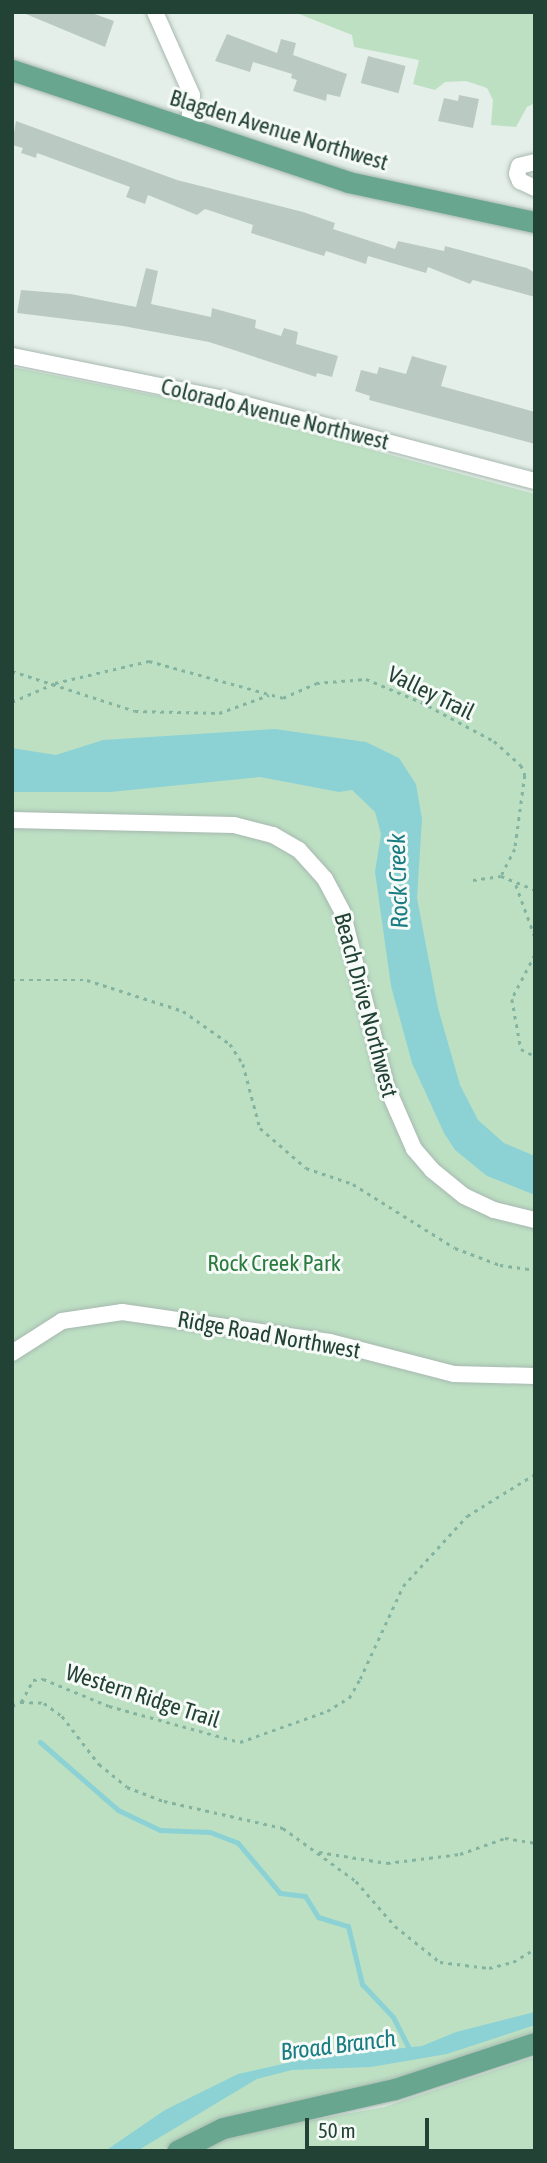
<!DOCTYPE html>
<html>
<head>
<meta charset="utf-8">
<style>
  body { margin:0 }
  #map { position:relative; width:547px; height:2163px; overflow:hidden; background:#e5efe9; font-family:"Asap Condensed",sans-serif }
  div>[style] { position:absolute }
  .green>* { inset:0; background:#bde0c3 }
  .water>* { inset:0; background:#8cd2d5 }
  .stream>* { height:5px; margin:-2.5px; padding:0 2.5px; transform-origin:2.5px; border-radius:2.5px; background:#8cd2d5 }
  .building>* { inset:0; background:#bacac2; transform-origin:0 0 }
  .path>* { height:2.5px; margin-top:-1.25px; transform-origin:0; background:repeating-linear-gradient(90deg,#84b4a0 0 3.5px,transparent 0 8.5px) }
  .roads { filter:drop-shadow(0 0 2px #a7b8b0) drop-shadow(0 0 2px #a7b8b0) }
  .minor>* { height:16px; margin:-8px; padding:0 8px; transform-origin:8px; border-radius:8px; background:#fff }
  .major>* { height:21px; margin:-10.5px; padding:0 10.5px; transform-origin:10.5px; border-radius:10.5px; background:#68a68f }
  span { translate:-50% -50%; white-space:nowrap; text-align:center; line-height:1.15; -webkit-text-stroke:6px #f6fbf8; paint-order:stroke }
  .street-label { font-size:23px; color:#234236 }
  .park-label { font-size:23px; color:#2b7b41 }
  .water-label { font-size:24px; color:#197c82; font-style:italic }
  .frame { position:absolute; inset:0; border:14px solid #234236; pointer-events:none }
  .scale { position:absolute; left:305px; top:2118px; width:124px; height:32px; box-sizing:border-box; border:4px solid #234236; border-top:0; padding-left:9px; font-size:21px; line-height:24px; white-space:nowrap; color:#234236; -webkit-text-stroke:5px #f6fbf8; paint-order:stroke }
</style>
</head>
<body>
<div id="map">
  <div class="green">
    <div style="clip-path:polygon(294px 12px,535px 12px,535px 103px,527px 107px,516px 127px,491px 125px,493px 100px,487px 88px,466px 81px,445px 82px,435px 90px,413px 84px,419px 60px,354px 47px,352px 35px)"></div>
    <div style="clip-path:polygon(12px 367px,213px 407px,535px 494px,535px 2032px,383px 2083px,202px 2127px,160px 2151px,12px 2151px)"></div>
    <div style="clip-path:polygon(535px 2057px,535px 2151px,201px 2151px,240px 2133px,384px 2107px)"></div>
  </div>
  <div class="water">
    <div style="clip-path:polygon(275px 729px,366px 742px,399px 758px,416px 784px,422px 819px,417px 898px,438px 1008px,460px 1085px,478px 1120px,504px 1143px,535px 1156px,535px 1195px,487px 1176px,455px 1150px,444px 1133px,412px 1063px,391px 986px,375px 872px,381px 834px,375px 812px,352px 790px,339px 792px,260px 777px,110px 792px,12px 792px,12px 748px,56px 755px,103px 740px)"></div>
    <div style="clip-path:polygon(535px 2012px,535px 2025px,447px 2054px,371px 2067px,292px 2070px,257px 2079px,137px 2151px,105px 2151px,165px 2110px,238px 2074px,309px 2058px,422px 2046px,456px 2032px)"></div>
  </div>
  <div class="stream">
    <div style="left:40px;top:1742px;width:103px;rotate:41.1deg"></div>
    <div style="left:118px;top:1810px;width:47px;rotate:25.5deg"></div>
    <div style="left:160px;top:1830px;width:50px;rotate:2.3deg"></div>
    <div style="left:210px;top:1832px;width:30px;rotate:21deg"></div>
    <div style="left:238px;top:1843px;width:65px;rotate:50deg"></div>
    <div style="left:280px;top:1893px;width:25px;rotate:7deg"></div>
    <div style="left:305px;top:1896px;width:25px;rotate:58deg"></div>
    <div style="left:318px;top:1917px;width:31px;rotate:17deg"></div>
    <div style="left:348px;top:1926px;width:60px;rotate:76.4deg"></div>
    <div style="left:362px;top:1984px;width:45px;rotate:46.8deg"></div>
    <div style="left:393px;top:2017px;width:39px;rotate:63deg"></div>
  </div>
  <div class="building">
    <div style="clip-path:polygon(21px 12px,89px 12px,114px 21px,105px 47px)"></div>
    <div style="clip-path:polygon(227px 34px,277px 53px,281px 39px,296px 43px,293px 55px,347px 74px,340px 97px,327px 94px,326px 101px,293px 91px,297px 80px,291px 78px,292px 74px,253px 62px,250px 72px,215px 61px)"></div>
    <div style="left:368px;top:56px;width:39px;height:28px;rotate:15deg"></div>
    <div style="clip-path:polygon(459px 95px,479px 99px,473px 128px,438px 121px,444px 98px,458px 101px)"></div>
    <div style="clip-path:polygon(16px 121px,177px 180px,303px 212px,335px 223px,333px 229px,395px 249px,398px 241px,444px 251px,445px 246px,527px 268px,535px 273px,535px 297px,473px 280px,470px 284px,428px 267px,426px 273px,368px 256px,366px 264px,326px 251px,324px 256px,251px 233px,253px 225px,205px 209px,197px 215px,148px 195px,145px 204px,126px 197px,130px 187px,37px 153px,36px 158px,21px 153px,23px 148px,12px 145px)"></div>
    <div style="clip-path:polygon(146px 268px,158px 271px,151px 304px,211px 317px,212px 308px,256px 320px,255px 328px,281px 336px,284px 328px,298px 332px,296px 344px,338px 356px,332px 377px,317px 373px,316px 377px,209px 342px,123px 326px,17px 313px,21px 290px,71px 294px,136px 307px)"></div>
    <div style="clip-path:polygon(412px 356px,447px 366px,441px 386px,535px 412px,535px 444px,369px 400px,370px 396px,355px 391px,361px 370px,377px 374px,379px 367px,406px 374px)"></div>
  </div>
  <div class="path">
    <div style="left:12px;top:671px;width:129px;rotate:18deg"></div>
    <div style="left:135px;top:711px;width:84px;rotate:1.4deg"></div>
    <div style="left:219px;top:713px;width:53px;rotate:-19.8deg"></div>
    <div style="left:12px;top:702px;width:47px;rotate:-23.8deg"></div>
    <div style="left:55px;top:683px;width:97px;rotate:-13.2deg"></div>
    <div style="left:149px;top:661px;width:139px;rotate:15.4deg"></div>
    <div style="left:283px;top:698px;width:36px;rotate:-24deg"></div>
    <div style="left:316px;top:683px;width:50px;rotate:-4.6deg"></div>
    <div style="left:366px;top:679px;width:60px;rotate:22.7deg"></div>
    <div style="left:421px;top:702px;width:83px;rotate:28.1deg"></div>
    <div style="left:494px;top:741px;width:36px;rotate:42deg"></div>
    <div style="left:521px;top:765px;width:11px;rotate:68deg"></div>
    <div style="left:525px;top:775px;width:75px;rotate:97.7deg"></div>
    <div style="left:515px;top:849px;width:30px;rotate:117deg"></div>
    <div style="left:501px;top:876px;width:37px;rotate:22deg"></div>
    <div style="left:473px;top:880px;width:28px;rotate:-8deg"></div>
    <div style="left:516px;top:885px;width:55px;rotate:69.9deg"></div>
    <div style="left:535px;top:955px;width:50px;rotate:117.6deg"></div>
    <div style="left:512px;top:999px;width:51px;rotate:79.8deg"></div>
    <div style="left:521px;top:1049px;width:16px;rotate:27deg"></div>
    <div style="left:12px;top:980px;width:75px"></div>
    <div style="left:87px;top:980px;width:101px;rotate:17.9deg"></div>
    <div style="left:183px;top:1011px;width:57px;rotate:35.1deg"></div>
    <div style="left:230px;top:1044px;width:24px;rotate:57deg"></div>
    <div style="left:243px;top:1064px;width:66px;rotate:75.1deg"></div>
    <div style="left:260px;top:1128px;width:61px;rotate:41deg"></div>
    <div style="left:306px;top:1168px;width:50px;rotate:18.8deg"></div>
    <div style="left:353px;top:1184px;width:120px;rotate:32.1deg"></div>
    <div style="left:455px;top:1248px;width:48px;rotate:20.7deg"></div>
    <div style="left:500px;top:1265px;width:35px;rotate:8deg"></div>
    <div style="left:21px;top:1702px;width:23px;rotate:2deg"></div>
    <div style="left:44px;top:1703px;width:22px;rotate:36deg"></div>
    <div style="left:62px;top:1716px;width:61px;rotate:52.4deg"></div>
    <div style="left:99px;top:1764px;width:36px;rotate:39deg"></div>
    <div style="left:127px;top:1787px;width:40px;rotate:21deg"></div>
    <div style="left:164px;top:1801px;width:122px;rotate:12.8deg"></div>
    <div style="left:283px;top:1828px;width:90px;rotate:36deg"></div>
    <div style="left:356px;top:1881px;width:60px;rotate:49.1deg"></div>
    <div style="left:395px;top:1926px;width:58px;rotate:38.7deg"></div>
    <div style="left:440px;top:1962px;width:49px;rotate:7deg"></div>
    <div style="left:489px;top:1968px;width:25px;rotate:-14deg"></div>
    <div style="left:513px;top:1962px;width:26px;rotate:-31deg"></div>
    <div style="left:12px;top:1706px;width:10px;rotate:-24deg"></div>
    <div style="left:21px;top:1702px;width:25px;rotate:-61deg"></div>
    <div style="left:33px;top:1680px;width:10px;rotate:-6deg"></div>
    <div style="left:43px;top:1679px;width:71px;rotate:22.2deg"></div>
    <div style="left:109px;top:1706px;width:136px;rotate:15.4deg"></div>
    <div style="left:240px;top:1742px;width:92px;rotate:-19.6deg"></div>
    <div style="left:327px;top:1711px;width:26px;rotate:-31deg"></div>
    <div style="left:349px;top:1698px;width:22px;rotate:-60deg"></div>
    <div style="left:360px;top:1679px;width:102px;rotate:-65.2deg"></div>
    <div style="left:403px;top:1586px;width:95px;rotate:-47.6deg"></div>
    <div style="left:467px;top:1516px;width:80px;rotate:-31.7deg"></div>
    <div style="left:319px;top:1852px;width:69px;rotate:9.2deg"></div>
    <div style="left:387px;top:1863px;width:74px;rotate:-7deg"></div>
    <div style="left:460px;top:1854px;width:48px;rotate:-19.6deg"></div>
    <div style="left:505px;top:1838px;width:30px;rotate:9deg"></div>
  </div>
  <div class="roads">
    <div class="minor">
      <div style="left:155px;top:12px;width:91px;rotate:66deg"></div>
      <div style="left:192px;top:95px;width:37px;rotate:96deg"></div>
      <div style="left:535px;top:162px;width:16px;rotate:166deg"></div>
      <div style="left:519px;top:166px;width:8px;rotate:104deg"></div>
      <div style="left:517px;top:174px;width:8px;rotate:67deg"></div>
      <div style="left:520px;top:181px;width:17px;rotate:25deg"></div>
      <div style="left:12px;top:356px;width:220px;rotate:11.5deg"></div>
      <div style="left:228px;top:400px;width:318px;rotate:14.8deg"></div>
      <div style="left:12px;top:820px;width:222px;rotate:1.3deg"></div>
      <div style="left:234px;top:825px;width:40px;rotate:14.4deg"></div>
      <div style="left:273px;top:835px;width:30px;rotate:30deg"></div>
      <div style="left:299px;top:850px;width:39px;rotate:48deg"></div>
      <div style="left:325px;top:879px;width:36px;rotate:62deg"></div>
      <div style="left:342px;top:911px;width:179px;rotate:75.8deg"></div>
      <div style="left:386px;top:1085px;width:70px;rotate:66.4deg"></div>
      <div style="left:414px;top:1149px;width:28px;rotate:49deg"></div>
      <div style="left:432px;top:1170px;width:41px;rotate:39.1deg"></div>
      <div style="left:464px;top:1196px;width:33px;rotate:25deg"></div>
      <div style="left:494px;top:1210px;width:42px;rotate:13.7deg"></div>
      <div style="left:12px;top:1353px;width:59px;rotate:-32.6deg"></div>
      <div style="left:62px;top:1321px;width:61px;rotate:-8.5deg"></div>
      <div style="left:122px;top:1312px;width:210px;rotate:8.2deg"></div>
      <div style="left:330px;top:1342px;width:128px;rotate:14.5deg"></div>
      <div style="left:454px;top:1374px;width:81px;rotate:1.4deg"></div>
    </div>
    <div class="major">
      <div style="left:12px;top:70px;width:354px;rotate:18.4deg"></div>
      <div style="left:348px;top:182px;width:191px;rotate:12.1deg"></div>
      <div style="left:177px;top:2151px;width:51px;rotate:-26.6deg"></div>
      <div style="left:223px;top:2128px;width:176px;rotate:-12.8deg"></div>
      <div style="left:395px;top:2089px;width:147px;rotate:-18.2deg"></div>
    </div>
  </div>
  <div class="street-label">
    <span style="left:279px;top:130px;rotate:17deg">Blagden Avenue Northwest</span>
    <span style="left:275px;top:414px;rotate:14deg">Colorado Avenue Northwest</span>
    <span style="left:431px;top:693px;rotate:26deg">Valley Trail</span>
    <span style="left:366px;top:1005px;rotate:75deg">Beach Drive Northwest</span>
    <span style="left:269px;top:1335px;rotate:10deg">Ridge Road Northwest</span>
    <span style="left:143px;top:1696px;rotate:18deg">Western Ridge Trail</span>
  </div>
  <div class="park-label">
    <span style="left:274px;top:1263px">Rock Creek Park</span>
  </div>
  <div class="water-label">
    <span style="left:398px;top:881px;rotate:-92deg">Rock Creek</span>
    <span style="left:338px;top:2045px;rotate:-7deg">Broad Branch</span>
  </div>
  <div class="frame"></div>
  <div class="scale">50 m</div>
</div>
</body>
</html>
